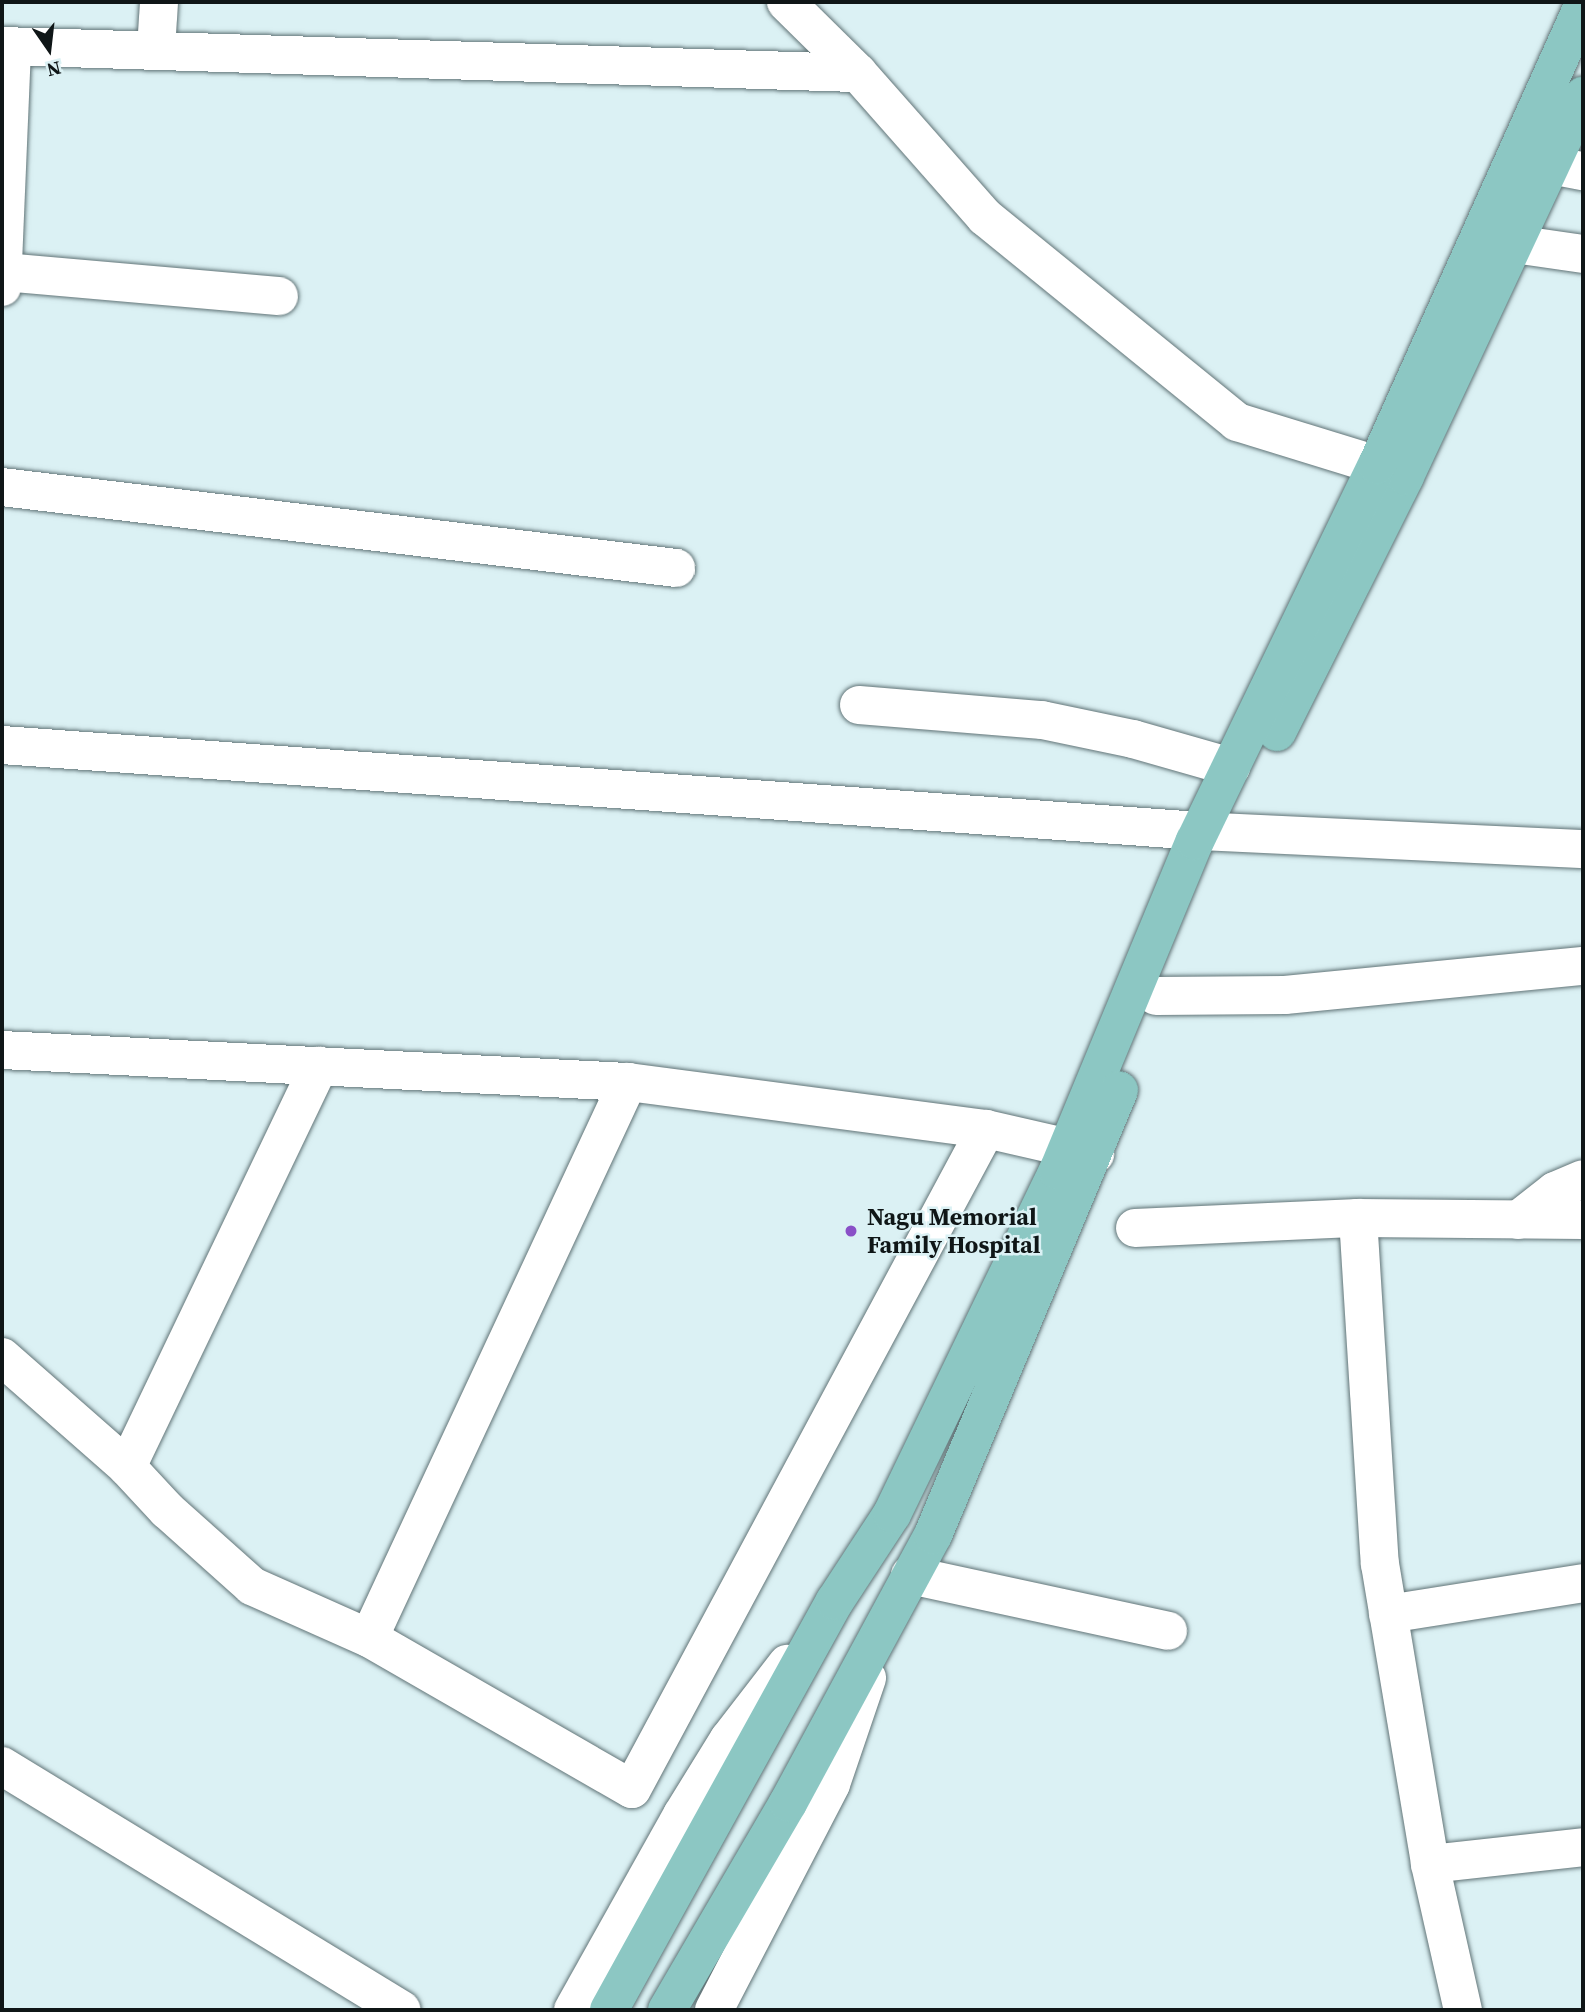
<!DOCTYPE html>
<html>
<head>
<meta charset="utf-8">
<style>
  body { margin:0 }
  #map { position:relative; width:1585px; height:2012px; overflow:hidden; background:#dbf1f4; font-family:"Source Serif 4",serif }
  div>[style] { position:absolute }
  .roads { filter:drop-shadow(0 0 2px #617477) drop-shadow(0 0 2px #617477) }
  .minor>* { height:38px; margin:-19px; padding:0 19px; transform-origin:19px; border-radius:19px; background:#fff }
  .major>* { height:38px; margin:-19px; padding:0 19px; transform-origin:19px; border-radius:19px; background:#8cc7c3 }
  .dots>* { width:19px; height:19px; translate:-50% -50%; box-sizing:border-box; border:4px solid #dbf1f4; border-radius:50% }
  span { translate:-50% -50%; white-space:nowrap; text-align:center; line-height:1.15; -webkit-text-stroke:5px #dbf1f4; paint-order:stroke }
  .poi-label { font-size:24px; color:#0f1617; font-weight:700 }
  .left { translate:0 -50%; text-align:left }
  .frame { position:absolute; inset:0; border:4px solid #0f1617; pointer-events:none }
  .north { position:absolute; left:14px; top:14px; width:70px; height:70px; -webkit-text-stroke:5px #dbf1f4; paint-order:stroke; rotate:166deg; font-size:19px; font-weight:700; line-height:28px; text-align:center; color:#0f1617 }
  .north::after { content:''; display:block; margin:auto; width:24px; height:32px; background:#0f1617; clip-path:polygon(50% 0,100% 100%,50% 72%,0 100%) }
</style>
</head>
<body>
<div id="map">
  <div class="roads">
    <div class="minor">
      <div style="left:786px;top:2px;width:101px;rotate:44.6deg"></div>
      <div style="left:858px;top:73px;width:192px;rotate:48.6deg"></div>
      <div style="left:985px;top:217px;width:325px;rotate:39.1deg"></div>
      <div style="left:1237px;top:422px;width:146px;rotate:17.1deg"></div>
      <div style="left:2px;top:46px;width:856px;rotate:1.81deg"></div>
      <div style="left:156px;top:49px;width:47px;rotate:-86.3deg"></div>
      <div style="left:1551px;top:165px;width:33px;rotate:11deg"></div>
      <div style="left:1514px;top:244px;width:70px;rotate:8.2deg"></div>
      <div style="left:3px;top:272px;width:277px;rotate:5deg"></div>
      <div style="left:2px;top:287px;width:239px;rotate:-87.6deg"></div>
      <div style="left:2px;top:487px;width:679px;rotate:6.85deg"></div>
      <div style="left:859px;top:705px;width:184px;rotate:4.7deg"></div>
      <div style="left:1042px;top:720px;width:93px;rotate:11.8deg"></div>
      <div style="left:1133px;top:739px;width:102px;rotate:15.9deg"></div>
      <div style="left:2px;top:745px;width:1200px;rotate:4.11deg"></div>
      <div style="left:1199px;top:831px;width:384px;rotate:2.7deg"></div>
      <div style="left:1156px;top:996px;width:129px;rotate:-0.4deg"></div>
      <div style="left:1285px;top:995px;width:299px;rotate:-5.6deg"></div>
      <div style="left:2px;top:1050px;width:627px;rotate:2.93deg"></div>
      <div style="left:628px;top:1082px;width:361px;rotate:7.5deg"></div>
      <div style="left:986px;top:1129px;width:112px;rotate:12.9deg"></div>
      <div style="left:628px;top:1082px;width:613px;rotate:114.98deg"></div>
      <div style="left:369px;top:1638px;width:303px;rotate:29.9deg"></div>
      <div style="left:632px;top:1789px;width:749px;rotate:-61.79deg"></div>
      <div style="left:1358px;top:1218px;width:347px;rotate:86.4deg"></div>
      <div style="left:1380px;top:1564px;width:304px;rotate:80.5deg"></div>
      <div style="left:1430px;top:1864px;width:150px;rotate:77.3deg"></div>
      <div style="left:1518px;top:1220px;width:47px;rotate:-38.1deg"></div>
      <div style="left:1555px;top:1191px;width:30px;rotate:-23deg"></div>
      <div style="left:1135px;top:1228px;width:223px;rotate:-2.6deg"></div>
      <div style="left:1358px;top:1218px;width:225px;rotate:0.5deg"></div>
      <div style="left:2px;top:1357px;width:167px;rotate:41.3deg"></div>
      <div style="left:127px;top:1467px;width:59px;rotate:47.1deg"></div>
      <div style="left:167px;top:1510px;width:114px;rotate:41.8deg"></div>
      <div style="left:252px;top:1586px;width:128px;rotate:24deg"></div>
      <div style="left:127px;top:1467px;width:445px;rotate:-64.4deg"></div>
      <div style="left:910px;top:1575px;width:264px;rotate:12.2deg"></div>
      <div style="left:1388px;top:1614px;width:197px;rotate:-9deg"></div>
      <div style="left:2px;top:1766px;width:468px;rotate:31.4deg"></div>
      <div style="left:1430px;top:1864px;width:154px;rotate:-6.3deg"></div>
      <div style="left:573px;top:2010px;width:223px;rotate:-60.8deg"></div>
      <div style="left:682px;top:1815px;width:89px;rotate:-58.3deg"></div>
      <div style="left:729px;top:1739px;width:95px;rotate:-52.3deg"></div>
      <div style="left:714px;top:2010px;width:254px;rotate:-62.6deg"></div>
      <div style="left:831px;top:1784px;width:112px;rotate:-71.2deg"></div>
    </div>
    <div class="major">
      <div style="left:1277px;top:732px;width:286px;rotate:-63.4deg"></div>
      <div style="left:1405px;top:476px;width:420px;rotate:-64.9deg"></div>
      <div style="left:609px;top:2010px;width:467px;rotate:-61.1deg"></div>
      <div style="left:835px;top:1601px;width:104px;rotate:-56.8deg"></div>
      <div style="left:892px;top:1514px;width:381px;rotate:-64.2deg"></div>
      <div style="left:1058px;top:1171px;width:357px;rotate:-67.5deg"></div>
      <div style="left:1195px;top:841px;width:418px;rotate:-64.2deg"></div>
      <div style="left:1377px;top:465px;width:503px;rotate:-65.83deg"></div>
      <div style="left:667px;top:2010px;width:240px;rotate:-59.7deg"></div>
      <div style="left:788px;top:1803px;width:305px;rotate:-61.6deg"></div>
      <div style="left:933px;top:1535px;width:482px;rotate:-67.3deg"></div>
    </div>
  </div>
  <div class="dots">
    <div style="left:851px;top:1231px;background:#8950c7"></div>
  </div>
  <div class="poi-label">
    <span class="left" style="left:867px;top:1231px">Nagu Memorial<br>Family Hospital</span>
  </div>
  <div class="frame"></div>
  <div class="north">N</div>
</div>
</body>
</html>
